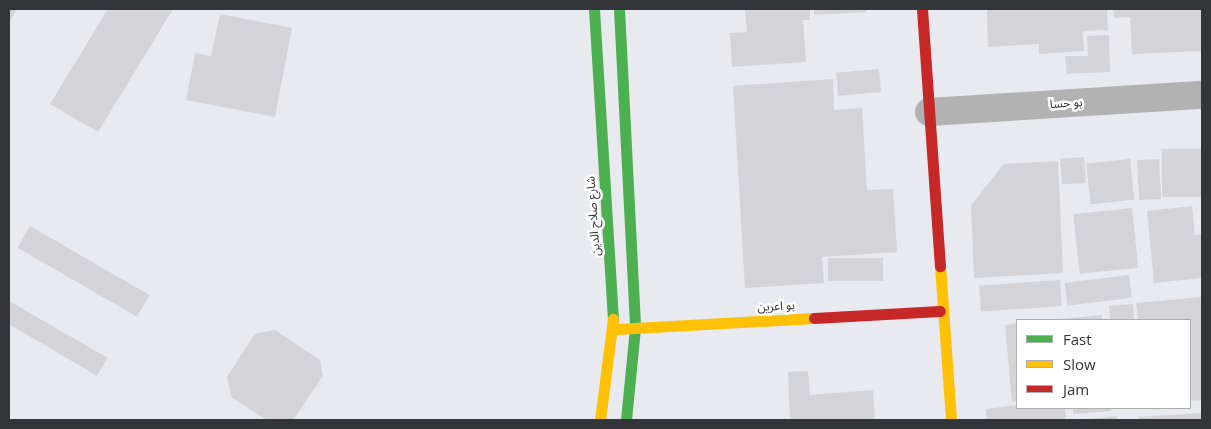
<!DOCTYPE html>
<html>
<head>
<meta charset="utf-8">
<style>
  body { margin:0 }
  #map { position:relative; width:1211px; height:429px; overflow:hidden; background:#e9eaef; font-family:"Open Sans","Noto Sans Arabic",sans-serif }
  div>[style] { position:absolute }
  .building>* { inset:0; background:#d4d3d7; transform-origin:0 0 }
  .street>* { height:28px; margin:-14px; padding:0 14px; transform-origin:14px; border-radius:14px; background:#b3b2b2 }
  .fast>* { height:11px; margin:-5.5px; padding:0 5.5px; transform-origin:5.5px; border-radius:5.5px; background:#4caf50 }
  .slow>* { height:11px; margin:-5.5px; padding:0 5.5px; transform-origin:5.5px; border-radius:5.5px; background:#ffc107 }
  .jam>* { height:11px; margin:-5.5px; padding:0 5.5px; transform-origin:5.5px; border-radius:5.5px; background:#c62828 }
  span { translate:-50% -50%; white-space:nowrap; text-align:center; line-height:1.15; -webkit-text-stroke:5px #fff; paint-order:stroke }
  .street-label { font-size:12px; color:#343538 }
  .frame { position:absolute; inset:0; border:10px solid #343538; pointer-events:none }
  .legend { position:absolute; left:1016px; top:319px; width:175px; height:90px; box-sizing:border-box; background:#fff; border:1px solid #aeaeaf; margin:0; padding:6px 9px; list-style:none; font-size:15px; color:#343538 }
  .legend li { display:flex; align-items:center; gap:10px; height:25px }
  .legend b { width:25px; border:1px solid #aeaeaf }
</style>
</head>
<body>
<div id="map">
  <div class="building">
    <div style="clip-path:polygon(9px 9px,17px 9px,9px 23px)"></div>
    <div style="clip-path:polygon(108px 9px,173px 9px,98px 132px,50px 104px)"></div>
    <div style="clip-path:polygon(745px 9px,810px 9px,810px 20px,803px 20px,806px 62px,732px 67px,730px 33px,747px 32px)"></div>
    <div style="clip-path:polygon(814px 9px,866px 9px,866px 12px,814px 15px)"></div>
    <div style="clip-path:polygon(987px 9px,1107px 9px,1108px 30px,1083px 31px,1084px 51px,1039px 54px,1039px 44px,988px 47px)"></div>
    <div style="clip-path:polygon(1113px 9px,1202px 9px,1202px 51px,1132px 54px,1130px 17px,1114px 18px)"></div>
    <div style="clip-path:polygon(220px 14px,292px 28px,275px 117px,186px 100px,195px 53px,211px 56px)"></div>
    <div style="clip-path:polygon(1109px 35px,1110px 72px,1067px 74px,1065px 56px,1088px 56px,1087px 36px)"></div>
    <div style="left:879px;top:69px;width:23px;height:43px;rotate:85deg"></div>
    <div style="clip-path:polygon(833px 79px,834px 110px,862px 108px,867px 190px,893px 189px,897px 252px,822px 257px,824px 283px,745px 288px,733px 86px)"></div>
    <div style="left:1202px;top:149px;width:48px;height:40px;rotate:90deg"></div>
    <div style="left:1084px;top:157px;width:26px;height:24px;rotate:86deg"></div>
    <div style="left:1130px;top:159px;width:41px;height:44px;rotate:84deg"></div>
    <div style="left:1159px;top:159px;width:40px;height:22px;rotate:87deg"></div>
    <div style="clip-path:polygon(1058px 161px,1063px 273px,974px 278px,971px 205px,1004px 164px)"></div>
    <div style="clip-path:polygon(1192px 206px,1195px 235px,1202px 234px,1202px 278px,1154px 283px,1147px 211px)"></div>
    <div style="left:1132px;top:208px;width:60px;height:59px;rotate:84deg"></div>
    <div style="left:30px;top:226px;width:138px;height:25px;rotate:30deg"></div>
    <div style="left:828px;top:258px;width:55px;height:23px"></div>
    <div style="left:1129px;top:275px;width:23px;height:65px;rotate:83deg"></div>
    <div style="left:1060px;top:280px;width:26px;height:81px;rotate:86deg"></div>
    <div style="clip-path:polygon(1202px 297px,1202px 400px,1190px 401px,1190px 320px,1138px 320px,1136px 303px)"></div>
    <div style="clip-path:polygon(9px 301px,108px 358px,97px 376px,9px 324px)"></div>
    <div style="left:1133px;top:304px;width:16px;height:24px;rotate:86deg"></div>
    <div style="clip-path:polygon(1102px 315px,1102px 320px,1062px 320px,1062px 319px)"></div>
    <div style="clip-path:polygon(1017px 323px,1017px 401px,1012px 402px,1005px 325px)"></div>
    <div style="clip-path:polygon(275px 330px,320px 360px,323px 376px,293px 420px,267px 420px,232px 398px,227px 377px,255px 334px)"></div>
    <div style="clip-path:polygon(808px 371px,810px 395px,873px 390px,875px 420px,790px 420px,788px 372px)"></div>
    <div style="clip-path:polygon(1017px 405px,1065px 408px,1066px 420px,987px 420px,986px 409px)"></div>
    <div style="clip-path:polygon(1073px 408px,1111px 408px,1111px 411px,1073px 414px)"></div>
    <div style="clip-path:polygon(1202px 413px,1202px 420px,1138px 420px,1138px 417px)"></div>
    <div style="clip-path:polygon(1117px 416px,1117px 420px,1086px 420px,1086px 419px)"></div>
  </div>
  <div class="street">
    <div style="left:929px;top:112px;width:274px;rotate:-3.6deg"></div>
  </div>
  <div class="fast">
    <div style="left:594px;top:9px;width:311px;rotate:86.5deg"></div>
    <div style="left:619px;top:9px;width:319px;rotate:87.1deg"></div>
    <div style="left:635px;top:328px;width:92px;rotate:95.6deg"></div>
  </div>
  <div class="slow">
    <div style="left:940px;top:266px;width:154px;rotate:85.9deg"></div>
    <div style="left:617px;top:329px;width:197px;rotate:-3.2deg"></div>
    <div style="left:600px;top:420px;width:102px;rotate:-82.7deg"></div>
  </div>
  <div class="jam">
    <div style="left:922px;top:9px;width:258px;rotate:86deg"></div>
    <div style="left:814px;top:318px;width:126px;rotate:-3.2deg"></div>
  </div>
  <div class="street-label">
    <span style="left:1066px;top:103px;rotate:-4deg">بو حسا</span>
    <span style="left:593px;top:216px;rotate:-94deg">شارع صلاح الدين</span>
    <span style="left:776px;top:306px;rotate:-3deg">بو اعرين</span>
  </div>
  <div class="frame"></div>
  <ul class="legend">
  <li><b style="height:6px;background:#4caf50"></b>Fast</li>
  <li><b style="height:6px;background:#ffc107"></b>Slow</li>
  <li><b style="height:6px;background:#c62828"></b>Jam</li>
  </ul>
</div>
</body>
</html>
